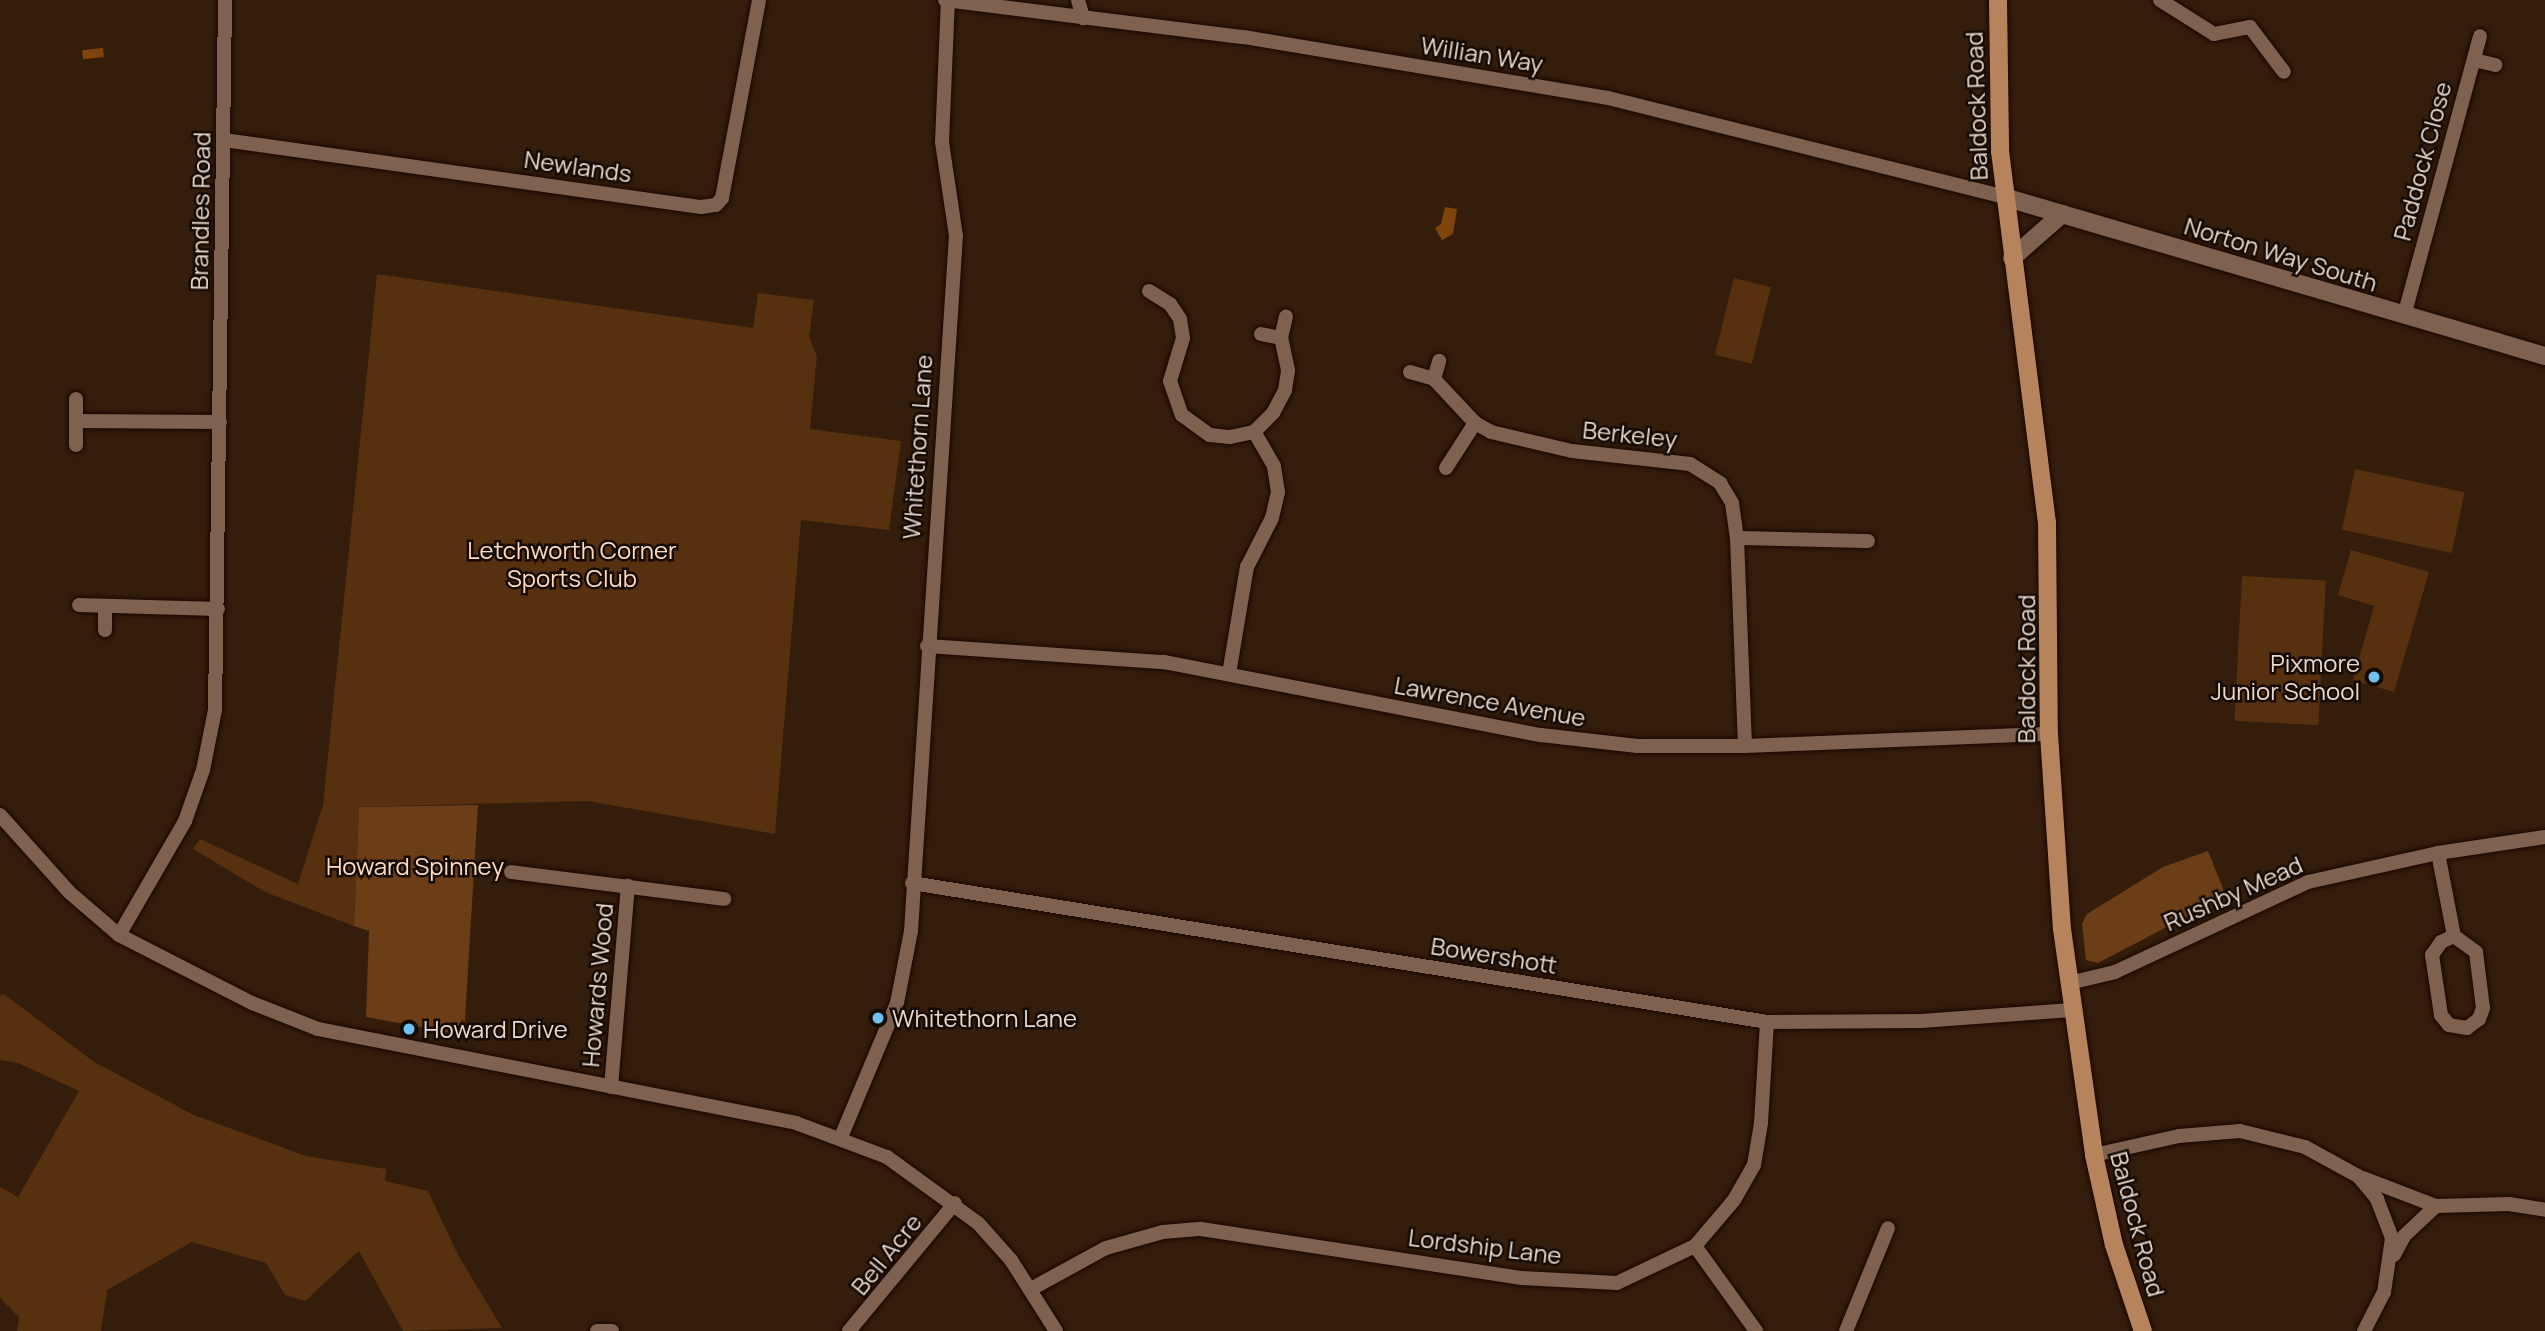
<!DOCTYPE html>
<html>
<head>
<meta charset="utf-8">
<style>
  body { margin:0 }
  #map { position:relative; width:2545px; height:1331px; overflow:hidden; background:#341d0b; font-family:Manrope,sans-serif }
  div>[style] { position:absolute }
  .green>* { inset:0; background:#56300f; transform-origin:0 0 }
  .forest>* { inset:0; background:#6b3e18 }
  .water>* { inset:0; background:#7e440c; transform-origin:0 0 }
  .roads { filter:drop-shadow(0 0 2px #1a0600) drop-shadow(0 0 2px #1a0600) }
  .minor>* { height:14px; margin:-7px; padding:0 7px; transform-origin:7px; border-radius:7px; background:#7e624f }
  .tertiary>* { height:18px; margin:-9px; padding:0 9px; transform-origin:9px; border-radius:9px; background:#7e624f }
  .primary>* { height:18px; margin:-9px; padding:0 9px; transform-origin:9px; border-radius:9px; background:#b6835d }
  .dots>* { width:19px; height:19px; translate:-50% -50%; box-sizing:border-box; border:4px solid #140a04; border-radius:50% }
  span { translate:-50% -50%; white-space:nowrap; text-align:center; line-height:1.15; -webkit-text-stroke:5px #140a04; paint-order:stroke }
  .street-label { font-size:24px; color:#e8d8cd }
  .park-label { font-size:24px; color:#fedac0 }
  .poi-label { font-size:24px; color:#e8d8cd }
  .right { translate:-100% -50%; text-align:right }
  .left { translate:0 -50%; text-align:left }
</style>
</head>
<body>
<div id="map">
  <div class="green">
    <div style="clip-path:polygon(377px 274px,753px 328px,758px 293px,814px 300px,809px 337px,817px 356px,810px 429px,901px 441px,889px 530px,801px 520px,775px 834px,588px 801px,359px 807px,354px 926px,265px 892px,193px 849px,200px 839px,298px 884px,323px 805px)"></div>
    <div style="left:1734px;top:278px;width:38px;height:79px;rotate:14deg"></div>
    <div style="left:2355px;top:469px;width:112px;height:62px;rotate:12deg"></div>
    <div style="clip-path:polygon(2351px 550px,2429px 572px,2394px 692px,2353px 680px,2374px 606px,2338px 595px)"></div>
    <div style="left:2242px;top:576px;width:84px;height:145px;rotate:3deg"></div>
    <div style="clip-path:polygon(4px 994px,94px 1062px,194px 1115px,306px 1156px,386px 1169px,385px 1181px,428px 1191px,458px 1255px,502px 1328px,403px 1331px,359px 1251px,305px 1301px,285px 1295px,266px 1263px,192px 1242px,107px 1290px,101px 1331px,17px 1331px,19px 1317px,0 1298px,0 1187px,18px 1197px,79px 1091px,18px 1063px,0 1060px,0 995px)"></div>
  </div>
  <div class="forest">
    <div style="clip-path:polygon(478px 805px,464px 1035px,366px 1017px,369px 931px,354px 926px,359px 807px)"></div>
    <div style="clip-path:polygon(2208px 851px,2226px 896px,2098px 963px,2086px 960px,2082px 924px,2087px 914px,2163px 867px)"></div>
  </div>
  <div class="water">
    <div style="left:103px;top:48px;width:9px;height:21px;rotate:84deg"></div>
    <div style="clip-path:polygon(1445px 207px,1457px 209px,1453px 234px,1442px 240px,1435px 228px,1441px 224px)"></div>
  </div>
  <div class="roads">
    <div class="minor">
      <div style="left:945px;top:0;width:301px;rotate:7.1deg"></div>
      <div style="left:1244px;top:37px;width:369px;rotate:9.5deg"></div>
      <div style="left:1608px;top:98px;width:408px;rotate:14deg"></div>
      <div style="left:1078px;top:0;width:19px;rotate:74deg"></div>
      <div style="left:2160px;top:0;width:64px;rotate:32.2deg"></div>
      <div style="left:2214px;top:34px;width:37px;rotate:-11deg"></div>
      <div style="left:2250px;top:27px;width:56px;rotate:52.9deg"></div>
      <div style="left:2474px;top:60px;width:22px;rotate:13deg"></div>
      <div style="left:224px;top:140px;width:482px;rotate:8deg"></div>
      <div style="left:701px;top:207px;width:15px;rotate:-8deg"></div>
      <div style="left:716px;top:205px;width:9px;rotate:-49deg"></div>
      <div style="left:722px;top:198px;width:201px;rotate:-79.4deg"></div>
      <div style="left:1149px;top:291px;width:25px;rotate:32deg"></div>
      <div style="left:1170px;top:304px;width:18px;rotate:56deg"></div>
      <div style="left:1180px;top:319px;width:19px;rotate:81deg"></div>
      <div style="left:1183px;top:338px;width:45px;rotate:106.8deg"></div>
      <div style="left:1170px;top:381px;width:36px;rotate:71deg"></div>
      <div style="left:1182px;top:415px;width:34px;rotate:36deg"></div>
      <div style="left:1210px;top:435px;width:20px;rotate:6deg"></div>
      <div style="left:1230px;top:437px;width:25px;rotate:-12deg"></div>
      <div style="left:2404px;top:316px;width:290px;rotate:-74.8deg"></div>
      <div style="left:1261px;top:334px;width:20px;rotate:11deg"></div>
      <div style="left:1410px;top:372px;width:25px;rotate:16deg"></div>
      <div style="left:1434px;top:379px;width:60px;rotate:47deg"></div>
      <div style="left:1475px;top:423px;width:18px;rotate:29deg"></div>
      <div style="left:1491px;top:432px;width:83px;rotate:13.2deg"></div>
      <div style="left:1572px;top:451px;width:119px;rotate:6.3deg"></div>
      <div style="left:1690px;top:464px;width:36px;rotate:32deg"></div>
      <div style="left:1720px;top:483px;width:23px;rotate:59deg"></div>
      <div style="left:1732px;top:503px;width:35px;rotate:82deg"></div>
      <div style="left:1737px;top:538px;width:208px;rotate:87.8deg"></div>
      <div style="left:1434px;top:379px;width:19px;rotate:-74deg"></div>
      <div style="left:76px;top:399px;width:46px;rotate:90deg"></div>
      <div style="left:76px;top:421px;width:144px;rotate:0.4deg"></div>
      <div style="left:1446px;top:468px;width:54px;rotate:-57.2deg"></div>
      <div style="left:1737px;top:538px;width:131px;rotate:1.3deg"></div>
      <div style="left:79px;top:605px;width:139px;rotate:1.6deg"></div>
      <div style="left:105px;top:606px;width:24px;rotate:90deg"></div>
      <div style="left:927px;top:646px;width:238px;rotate:3.9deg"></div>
      <div style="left:1164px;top:662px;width:384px;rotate:11deg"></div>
      <div style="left:1541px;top:735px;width:97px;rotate:6.5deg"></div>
      <div style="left:1637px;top:746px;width:108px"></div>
      <div style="left:1745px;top:746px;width:304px;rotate:-2.3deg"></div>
      <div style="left:1229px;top:674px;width:109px;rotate:-80.5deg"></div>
      <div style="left:1247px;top:567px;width:55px;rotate:-63deg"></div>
      <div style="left:1272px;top:518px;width:27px;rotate:-77deg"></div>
      <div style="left:1278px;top:492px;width:26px;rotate:-99deg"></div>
      <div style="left:1274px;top:466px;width:39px;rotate:-120deg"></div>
      <div style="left:1254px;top:432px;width:27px;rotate:-45deg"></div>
      <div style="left:1273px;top:413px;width:26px;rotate:-62deg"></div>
      <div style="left:1285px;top:390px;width:20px;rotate:-81deg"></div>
      <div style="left:1288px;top:370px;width:33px;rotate:-102deg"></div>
      <div style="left:1281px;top:338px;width:22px;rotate:-77deg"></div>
      <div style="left:0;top:815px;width:103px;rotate:48.1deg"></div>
      <div style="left:69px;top:892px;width:66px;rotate:40.7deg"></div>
      <div style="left:119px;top:935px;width:149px;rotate:27.1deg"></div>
      <div style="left:252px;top:1003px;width:71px;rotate:21.5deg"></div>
      <div style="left:318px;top:1029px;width:487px;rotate:11.1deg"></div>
      <div style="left:796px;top:1123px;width:97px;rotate:20.5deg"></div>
      <div style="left:887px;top:1157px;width:112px;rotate:36deg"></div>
      <div style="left:978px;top:1223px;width:50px;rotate:48.3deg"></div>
      <div style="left:1011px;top:1260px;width:84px;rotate:57.6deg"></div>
      <div style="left:2438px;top:853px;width:85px;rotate:79.1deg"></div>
      <div style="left:511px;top:872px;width:215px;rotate:7.2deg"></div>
      <div style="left:912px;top:883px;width:866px;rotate:9.23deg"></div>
      <div style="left:1767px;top:1022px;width:154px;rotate:-0.4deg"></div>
      <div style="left:1921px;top:1021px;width:151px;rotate:-4.2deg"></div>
      <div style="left:119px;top:935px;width:132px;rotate:-59.9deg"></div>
      <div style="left:185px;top:821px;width:54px;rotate:-70.6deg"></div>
      <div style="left:203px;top:770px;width:61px;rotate:-78.7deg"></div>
      <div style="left:215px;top:710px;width:710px;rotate:-89.19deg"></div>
      <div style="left:2454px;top:936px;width:27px;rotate:36deg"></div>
      <div style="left:2476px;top:952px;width:56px;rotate:82.9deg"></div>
      <div style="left:2483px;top:1008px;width:12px;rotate:110deg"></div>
      <div style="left:2479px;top:1019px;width:15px;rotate:143deg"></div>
      <div style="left:2467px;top:1028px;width:18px;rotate:-171deg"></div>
      <div style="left:2449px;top:1025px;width:13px;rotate:-129deg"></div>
      <div style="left:2441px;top:1015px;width:61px;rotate:-98.5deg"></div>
      <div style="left:2432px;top:955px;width:16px;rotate:-55deg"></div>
      <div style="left:2441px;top:942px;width:14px;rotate:-25deg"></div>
      <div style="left:2069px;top:983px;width:47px;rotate:-13.4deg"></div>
      <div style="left:2115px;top:972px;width:213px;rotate:-25deg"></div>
      <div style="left:2308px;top:882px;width:133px;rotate:-12.6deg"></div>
      <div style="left:2438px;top:853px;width:108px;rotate:-8.5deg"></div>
      <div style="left:611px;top:1087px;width:202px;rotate:-85.2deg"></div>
      <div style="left:841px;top:1137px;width:145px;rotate:-67.3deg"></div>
      <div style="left:897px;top:1003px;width:73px;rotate:-79deg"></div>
      <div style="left:911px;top:931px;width:696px;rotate:-86.3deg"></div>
      <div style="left:956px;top:236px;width:95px;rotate:-98.5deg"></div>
      <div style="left:942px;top:142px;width:142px;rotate:-87.6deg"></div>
      <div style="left:2094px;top:1155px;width:87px;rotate:-12.6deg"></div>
      <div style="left:2179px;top:1136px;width:61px;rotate:-4.7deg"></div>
      <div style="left:2240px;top:1131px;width:67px;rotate:13.8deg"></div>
      <div style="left:2305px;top:1147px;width:60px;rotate:28.7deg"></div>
      <div style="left:2358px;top:1176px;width:30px;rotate:50deg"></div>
      <div style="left:2377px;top:1199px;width:42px;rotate:69deg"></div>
      <div style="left:2392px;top:1238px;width:55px;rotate:98.4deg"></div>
      <div style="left:2384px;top:1292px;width:44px;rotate:117.1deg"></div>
      <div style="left:2363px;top:1178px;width:78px;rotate:21deg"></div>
      <div style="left:2436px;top:1206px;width:73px;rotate:-1.6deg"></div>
      <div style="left:2509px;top:1204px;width:36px;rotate:9deg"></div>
      <div style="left:1695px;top:1246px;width:105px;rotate:54.3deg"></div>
      <div style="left:2394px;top:1255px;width:21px;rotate:-62deg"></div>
      <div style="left:2404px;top:1236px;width:44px;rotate:-43.2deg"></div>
      <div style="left:1031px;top:1289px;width:85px;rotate:-28.7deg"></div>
      <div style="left:1106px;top:1248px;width:59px;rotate:-15.7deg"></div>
      <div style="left:1163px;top:1232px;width:38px;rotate:-5deg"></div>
      <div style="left:1201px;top:1229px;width:325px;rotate:8.7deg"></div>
      <div style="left:1522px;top:1278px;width:95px;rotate:3deg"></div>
      <div style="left:1617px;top:1283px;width:86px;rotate:-25.4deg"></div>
      <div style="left:1695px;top:1246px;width:60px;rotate:-49.7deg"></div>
      <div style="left:1734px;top:1200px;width:40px;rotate:-60.3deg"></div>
      <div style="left:1754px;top:1165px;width:43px;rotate:-80.5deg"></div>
      <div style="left:1761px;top:1123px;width:101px;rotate:-86.6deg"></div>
      <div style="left:597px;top:1331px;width:15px"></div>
      <div style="left:849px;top:1331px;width:166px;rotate:-50.4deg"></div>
      <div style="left:1846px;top:1331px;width:111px;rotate:-67.8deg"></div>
    </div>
    <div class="tertiary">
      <div style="left:2004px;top:197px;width:564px;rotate:16.38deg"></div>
      <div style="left:2012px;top:258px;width:67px;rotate:-41.3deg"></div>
    </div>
    <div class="primary">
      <div style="left:1998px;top:0;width:151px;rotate:89.2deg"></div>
      <div style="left:2000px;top:151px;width:374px;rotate:82.8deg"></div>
      <div style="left:2047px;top:522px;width:212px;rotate:89.5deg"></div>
      <div style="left:2049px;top:734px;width:195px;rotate:86.2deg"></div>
      <div style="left:2062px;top:929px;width:228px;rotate:81.9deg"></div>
      <div style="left:2094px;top:1155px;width:92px;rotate:77.5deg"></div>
      <div style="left:2114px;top:1245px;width:91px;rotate:71.4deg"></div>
    </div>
  </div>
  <div class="dots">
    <div style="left:2374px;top:677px;background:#6ec2f3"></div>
    <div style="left:878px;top:1018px;background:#6ec2f3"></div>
    <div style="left:409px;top:1029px;background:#6ec2f3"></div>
  </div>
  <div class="street-label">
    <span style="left:1482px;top:54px;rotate:9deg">Willian Way</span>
    <span style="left:1976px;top:106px;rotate:-92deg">Baldock Road</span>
    <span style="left:2422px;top:161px;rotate:-75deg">Paddock Close</span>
    <span style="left:578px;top:166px;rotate:8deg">Newlands</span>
    <span style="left:200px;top:211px;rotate:-89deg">Brandles Road</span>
    <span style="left:2281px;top:254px;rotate:17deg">Norton Way South</span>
    <span style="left:1630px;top:434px;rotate:6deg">Berkeley</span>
    <span style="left:917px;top:447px;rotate:-86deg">Whitethorn Lane</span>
    <span style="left:2026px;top:669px;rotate:-90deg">Baldock Road</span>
    <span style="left:1490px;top:701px;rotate:10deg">Lawrence Avenue</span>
    <span style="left:2233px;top:893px;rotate:-24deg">Rushby Mead</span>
    <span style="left:1494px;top:955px;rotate:9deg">Bowershott</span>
    <span style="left:597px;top:985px;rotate:-85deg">Howards Wood</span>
    <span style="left:2138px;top:1224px;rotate:75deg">Baldock Road</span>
    <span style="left:1485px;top:1246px;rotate:7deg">Lordship Lane</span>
    <span style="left:886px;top:1254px;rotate:-51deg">Bell Acre</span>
  </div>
  <div class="park-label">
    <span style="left:572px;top:564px">Letchworth Corner<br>Sports Club</span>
    <span style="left:415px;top:866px">Howard Spinney</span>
  </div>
  <div class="poi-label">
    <span class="right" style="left:2360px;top:677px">Pixmore<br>Junior School</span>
    <span class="left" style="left:892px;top:1018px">Whitethorn Lane</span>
    <span class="left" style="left:423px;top:1029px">Howard Drive</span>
  </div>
</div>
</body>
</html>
